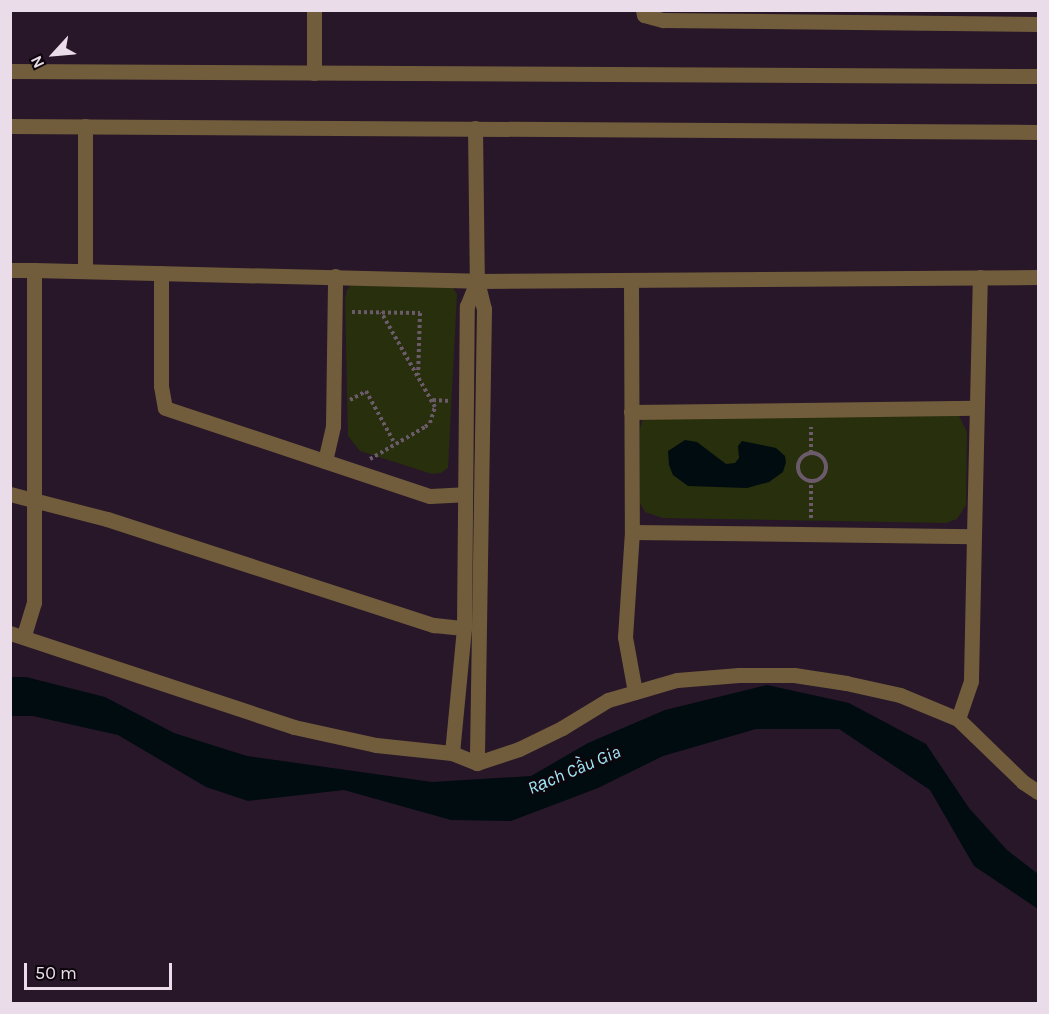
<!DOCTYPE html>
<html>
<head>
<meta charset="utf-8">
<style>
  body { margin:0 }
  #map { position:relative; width:1049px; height:1014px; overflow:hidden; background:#281728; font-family:Karla,sans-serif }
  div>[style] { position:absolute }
  .green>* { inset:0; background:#272f0c }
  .water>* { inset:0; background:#000c10 }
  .path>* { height:4px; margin-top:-2px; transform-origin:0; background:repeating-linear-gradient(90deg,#6a5a6a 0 3px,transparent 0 6px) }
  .path>.ring { margin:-2px; padding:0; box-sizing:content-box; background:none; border:4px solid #6a5a6a; border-radius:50% }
  .minor>* { height:15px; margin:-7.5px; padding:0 7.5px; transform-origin:7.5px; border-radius:7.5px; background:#715d3c }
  span { translate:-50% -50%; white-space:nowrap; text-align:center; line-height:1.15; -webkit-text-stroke:5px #0d060c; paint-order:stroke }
  .water-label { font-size:18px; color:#a0e8f8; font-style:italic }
  .frame { position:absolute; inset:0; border:12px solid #eadde9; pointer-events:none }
  .north { position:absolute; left:24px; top:24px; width:60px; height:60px; -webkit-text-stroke:4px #0d060c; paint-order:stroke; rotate:244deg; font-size:16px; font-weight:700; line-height:24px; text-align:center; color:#eadde9 }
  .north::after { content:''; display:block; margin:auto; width:21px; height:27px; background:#eadde9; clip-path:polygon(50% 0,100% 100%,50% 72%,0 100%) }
  .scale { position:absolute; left:24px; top:963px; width:148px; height:27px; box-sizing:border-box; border:3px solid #eadde9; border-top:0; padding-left:8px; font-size:18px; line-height:21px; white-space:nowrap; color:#eadde9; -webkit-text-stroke:4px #0d060c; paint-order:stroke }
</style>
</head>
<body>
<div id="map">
  <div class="green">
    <div style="clip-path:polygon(353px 282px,453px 288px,457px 294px,448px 468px,441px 473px,432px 474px,360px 451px,348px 436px,345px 299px,347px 290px)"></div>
    <div style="clip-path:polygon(950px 412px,959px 416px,967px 432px,966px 505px,957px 519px,946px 523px,663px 518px,645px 512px,640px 503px,640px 428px,642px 421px,647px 416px)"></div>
  </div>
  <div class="water">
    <div style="clip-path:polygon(685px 440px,697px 442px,726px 464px,735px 463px,739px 458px,738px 446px,742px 441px,776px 448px,785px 456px,786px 462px,783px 472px,769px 482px,747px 488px,688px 486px,673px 475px,669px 465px,668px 451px)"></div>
    <div style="clip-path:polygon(11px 677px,26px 677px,105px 697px,174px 733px,247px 756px,432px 782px,531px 776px,588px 743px,665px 710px,767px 685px,849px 703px,926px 744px,969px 808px,1007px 850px,1038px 874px,1038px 909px,974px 866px,930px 790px,839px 729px,756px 729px,663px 756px,598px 788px,511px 821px,451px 820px,344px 790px,248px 801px,206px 787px,118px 735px,33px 716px,11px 716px)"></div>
  </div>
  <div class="path">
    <div style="left:352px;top:312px;width:68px;rotate:0.8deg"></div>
    <div style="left:420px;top:313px;width:62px;rotate:91.8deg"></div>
    <div style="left:350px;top:400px;width:18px;rotate:-29deg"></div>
    <div style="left:366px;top:391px;width:60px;rotate:61.3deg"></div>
    <div style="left:433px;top:400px;width:17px;rotate:3deg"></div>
    <div style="left:811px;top:453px;width:26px;rotate:-90deg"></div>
    <div class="ring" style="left:798px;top:453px;width:24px;height:24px"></div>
    <div style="left:370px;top:459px;width:64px;rotate:-30.2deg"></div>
    <div style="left:425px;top:427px;width:6px;rotate:-39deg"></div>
    <div style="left:430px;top:423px;width:17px;rotate:-73deg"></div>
    <div style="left:435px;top:407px;width:109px;rotate:-119.6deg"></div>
    <div style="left:811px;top:518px;width:38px;rotate:-90deg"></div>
  </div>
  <div class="minor">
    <div style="left:643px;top:10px;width:5px;rotate:79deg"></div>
    <div style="left:644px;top:15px;width:20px;rotate:15deg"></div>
    <div style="left:663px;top:20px;width:375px;rotate:0.6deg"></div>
    <div style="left:10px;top:71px;width:1028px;rotate:0.28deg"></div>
    <div style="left:314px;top:73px;width:63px;rotate:-90deg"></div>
    <div style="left:10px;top:126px;width:1028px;rotate:0.33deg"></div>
    <div style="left:85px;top:126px;width:144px;rotate:90deg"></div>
    <div style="left:475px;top:128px;width:153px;rotate:89.3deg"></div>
    <div style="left:477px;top:281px;width:29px;rotate:76deg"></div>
    <div style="left:484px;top:309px;width:454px;rotate:90.9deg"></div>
    <div style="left:10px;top:270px;width:24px"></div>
    <div style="left:161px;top:273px;width:113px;rotate:90deg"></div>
    <div style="left:161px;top:386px;width:22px;rotate:80deg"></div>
    <div style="left:165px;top:408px;width:279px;rotate:18.4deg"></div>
    <div style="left:430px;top:496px;width:34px;rotate:-3deg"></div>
    <div style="left:631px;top:280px;width:252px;rotate:89.8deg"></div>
    <div style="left:631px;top:412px;width:344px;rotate:-0.7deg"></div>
    <div style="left:325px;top:461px;width:36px;rotate:-77deg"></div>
    <div style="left:333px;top:426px;width:150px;rotate:-89.2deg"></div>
    <div style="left:10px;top:494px;width:100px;rotate:14.5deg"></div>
    <div style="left:107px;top:519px;width:344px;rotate:18deg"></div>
    <div style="left:434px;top:625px;width:30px;rotate:6deg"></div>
    <div style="left:974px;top:536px;width:259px;rotate:-88.7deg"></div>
    <div style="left:10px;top:633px;width:299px;rotate:18.3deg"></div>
    <div style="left:294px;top:727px;width:84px;rotate:12.4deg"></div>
    <div style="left:376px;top:745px;width:76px;rotate:6deg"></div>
    <div style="left:452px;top:753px;width:27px;rotate:22deg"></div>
    <div style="left:477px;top:763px;width:44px;rotate:-18.4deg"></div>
    <div style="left:519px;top:749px;width:48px;rotate:-26deg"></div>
    <div style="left:562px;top:728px;width:54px;rotate:-31.3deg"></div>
    <div style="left:608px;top:700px;width:72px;rotate:-16.2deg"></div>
    <div style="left:677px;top:680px;width:62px;rotate:-4.6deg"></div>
    <div style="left:739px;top:675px;width:55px"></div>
    <div style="left:794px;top:675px;width:53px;rotate:8.7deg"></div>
    <div style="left:846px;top:683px;width:55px;rotate:12.5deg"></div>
    <div style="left:900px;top:695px;width:63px;rotate:22.5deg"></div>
    <div style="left:958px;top:719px;width:91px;rotate:44.1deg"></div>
    <div style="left:1023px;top:782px;width:18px;rotate:34deg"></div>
    <div style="left:24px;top:635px;width:34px;rotate:-73deg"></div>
    <div style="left:34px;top:603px;width:333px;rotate:-90deg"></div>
    <div style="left:34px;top:270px;width:443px;rotate:1.4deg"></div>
    <div style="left:477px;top:281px;width:561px;rotate:-0.41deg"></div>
    <div style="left:635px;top:692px;width:56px;rotate:-100.3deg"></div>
    <div style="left:625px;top:637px;width:105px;rotate:-86.2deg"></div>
    <div style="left:632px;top:532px;width:342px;rotate:0.7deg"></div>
    <div style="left:974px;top:536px;width:145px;rotate:91.2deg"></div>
    <div style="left:971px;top:681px;width:40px;rotate:108.9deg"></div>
    <div style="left:452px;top:753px;width:126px;rotate:-84.5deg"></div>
    <div style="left:464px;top:628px;width:322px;rotate:-89.5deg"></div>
    <div style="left:467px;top:306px;width:27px;rotate:-68deg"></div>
  </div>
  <div class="water-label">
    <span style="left:574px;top:770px;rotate:-23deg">Rạch Cầu Gia</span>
  </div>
  <div class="frame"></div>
  <div class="north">N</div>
  <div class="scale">50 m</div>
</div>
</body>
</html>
